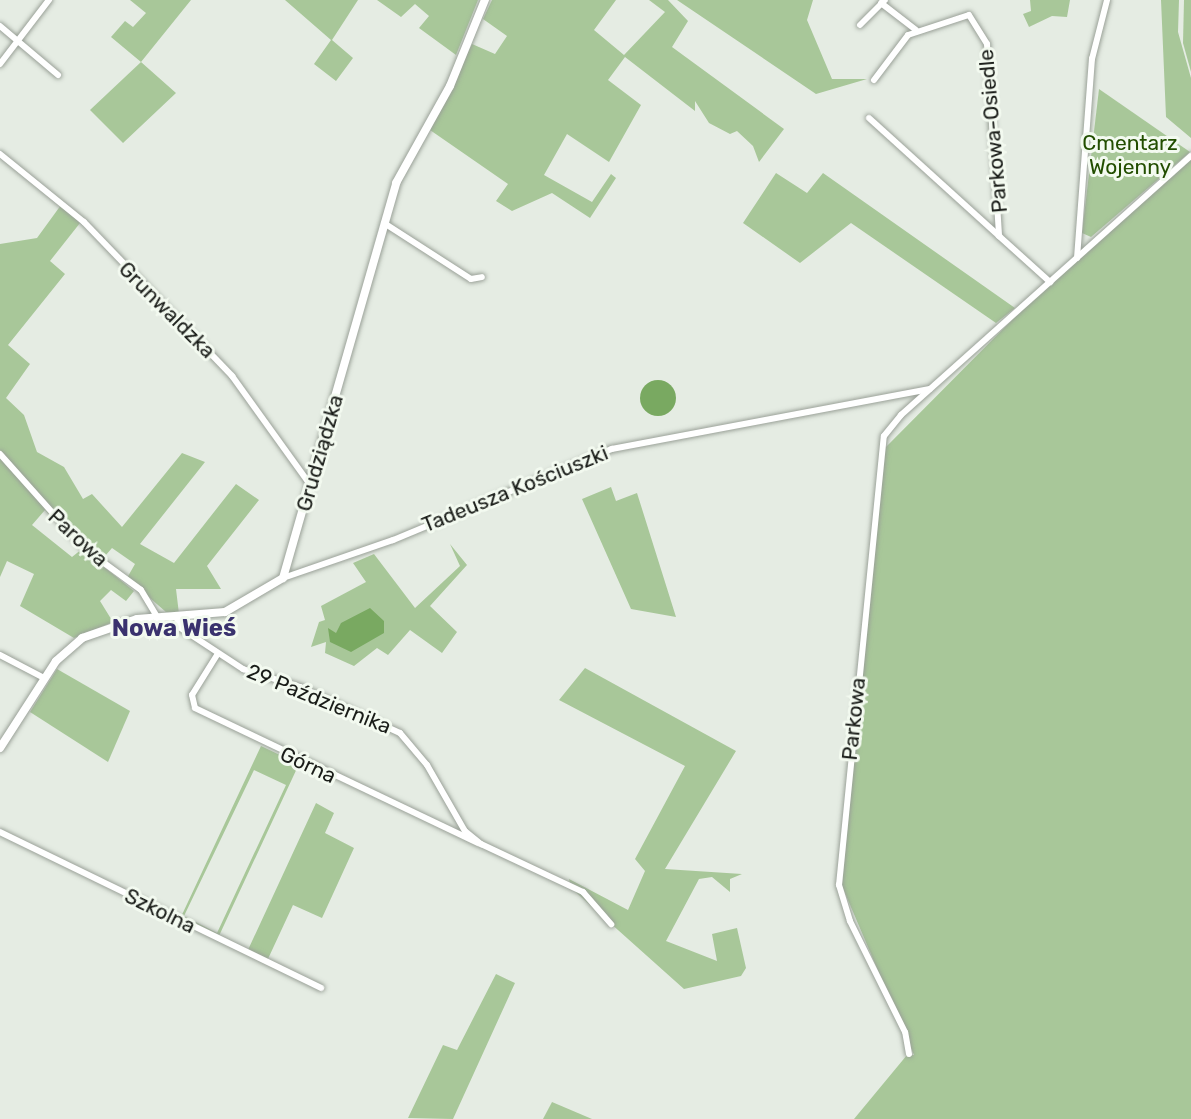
<!DOCTYPE html>
<html>
<head>
<meta charset="utf-8">
<style>
  body { margin:0 }
  #map { position:relative; width:1191px; height:1119px; overflow:hidden; background:#e5ece3; font-family:Rubik,sans-serif }
  div>[style] { position:absolute }
  .green>* { inset:0; background:#a8c799 }
  .water>* { inset:0; background:#79a961 }
  .round { border-radius:50% }
  .roads { filter:drop-shadow(0 0 2px #9aa198) drop-shadow(0 0 2px #9aa198) }
  .street>* { height:6px; margin:-3px; padding:0 3px; transform-origin:3px; border-radius:3px; background:#fff }
  .secondary>* { height:8px; margin:-4px; padding:0 4px; transform-origin:4px; border-radius:4px; background:#fff }
  span { translate:-50% -50%; white-space:nowrap; text-align:center; line-height:1.15; -webkit-text-stroke:6px #f3faf0; paint-order:stroke }
  .street-label { font-size:21px; color:#191c18 }
  .park-label { font-size:21px; color:#224e00 }
  .quarter-label { font-size:24px; color:#3a326e; font-weight:700 }
</style>
</head>
<body>
<div id="map">
  <div class="green">
    <div style="clip-path:polygon(130px 0,191px 0,141px 62px,176px 93px,123px 143px,90px 110px,141px 62px,111px 37px,125px 21px,133px 27px,146px 13px)"></div>
    <div style="clip-path:polygon(285px 0,358px 0,332px 40px,353px 58px,336px 81px,314px 64px,331px 40px)"></div>
    <div style="clip-path:polygon(377px 0,478px 0,456px 55px,419px 28px,429px 16px,415px 4px,401px 17px)"></div>
    <div style="clip-path:polygon(492px 0,616px 0,594px 30px,624px 55px,665px 12px,649px 0,668px 0,688px 21px,672px 47px,784px 129px,759px 162px,753px 146px,737px 131px,730px 134px,709px 123px,695px 101px,695px 111px,625px 57px,608px 80px,641px 105px,609px 162px,567px 134px,544px 175px,592px 202px,611px 174px,616px 178px,590px 218px,552px 193px,512px 211px,496px 201px,508px 184px,430px 130px,472px 44px,495px 54px,507px 36px,483px 19px)"></div>
    <div style="clip-path:polygon(677px 0,813px 0,807px 20px,832px 79px,867px 79px,816px 94px)"></div>
    <div style="clip-path:polygon(1030px 0,1070px 0,1067px 17px,1052px 16px,1029px 27px,1023px 14px,1031px 11px)"></div>
    <div style="clip-path:polygon(1161px 0,1179px 0,1178px 32px,1191px 78px,1191px 138px,1166px 117px)"></div>
    <div style="clip-path:polygon(1184px 0,1191px 0,1191px 72px,1183px 43px)"></div>
    <div style="clip-path:polygon(1099px 89px,1190px 152px,1091px 237px,1082px 233px)"></div>
    <div style="clip-path:polygon(1191px 159px,1191px 1119px,854px 1119px,907px 1055px,914px 1055px,842px 886px,883px 450px,1020px 312px)"></div>
    <div style="clip-path:polygon(776px 173px,807px 193px,823px 173px,1015px 308px,996px 323px,851px 223px,800px 263px,743px 223px)"></div>
    <div style="clip-path:polygon(evenodd,61px 205px,80px 223px,50px 261px,65px 274px,8px 345px,30px 364px,6px 398px,24px 415px,37px 452px,64px 467px,83px 499px,92px 494px,122px 527px,182px 453px,205px 462px,140px 544px,174px 563px,236px 484px,259px 500px,207px 566px,221px 589px,176px 589px,179px 614px,166px 612px,127px 578px,135px 564px,112px 548px,99px 563px,134px 591px,126px 601px,111px 590px,100px 601px,113px 622px,74px 638px,20px 606px,34px 574px,7px 561px,0 577px,0 244px,37px 238px,61px 205px,45px 510px,82px 549px,72px 557px,32px 525px,45px 510px)"></div>
    <div style="clip-path:polygon(611px 487px,616px 501px,637px 493px,676px 617px,631px 609px,582px 499px)"></div>
    <div style="clip-path:polygon(450px 544px,467px 565px,430px 606px,457px 632px,442px 653px,410px 630px,388px 655px,377px 648px,354px 666px,325px 653px,326px 642px,311px 647px,319px 622px,325px 620px,321px 606px,366px 582px,353px 563px,374px 554px,415px 608px,460px 566px)"></div>
    <div style="clip-path:polygon(585px 668px,736px 751px,665px 869px,742px 874px,730px 879px,730px 892px,712px 877px,699px 879px,666px 941px,717px 961px,712px 934px,737px 928px,746px 968px,741px 976px,684px 989px,571px 888px,569px 879px,628px 910px,645px 871px,635px 859px,685px 766px,559px 700px)"></div>
    <div style="clip-path:polygon(57px 669px,130px 711px,108px 762px,30px 712px)"></div>
    <div style="clip-path:polygon(evenodd,261px 746px,299px 764px,218px 938px,180px 919px,261px 746px,254px 770px,286px 785px,217px 933px,184px 916px,254px 770px)"></div>
    <div style="clip-path:polygon(316px 803px,334px 813px,325px 833px,354px 848px,322px 918px,293px 905px,267px 961px,247px 952px)"></div>
    <div style="clip-path:polygon(496px 974px,515px 983px,453px 1119px,408px 1118px,443px 1045px,457px 1050px)"></div>
    <div style="clip-path:polygon(552px 1102px,592px 1119px,543px 1119px)"></div>
  </div>
  <div class="water">
    <div class="round" style="left:640px;top:380px;width:36px;height:36px"></div>
    <div style="clip-path:polygon(370px 608px,384px 621px,384px 633px,351px 652px,330px 642px,328px 628px,336px 633px,341px 623px)"></div>
  </div>
  <div class="roads">
    <div class="street">
      <div style="left:881px;top:3px;width:44px;rotate:37.6deg"></div>
      <div style="left:860px;top:25px;width:35px;rotate:-45deg"></div>
      <div style="left:0;top:26px;width:76px;rotate:40.2deg"></div>
      <div style="left:0;top:64px;width:81px;rotate:-52.6deg"></div>
      <div style="left:874px;top:80px;width:56px;rotate:-52.9deg"></div>
      <div style="left:908px;top:35px;width:64px;rotate:-18.2deg"></div>
      <div style="left:969px;top:15px;width:34px;rotate:58deg"></div>
      <div style="left:987px;top:44px;width:192px;rotate:86.4deg"></div>
      <div style="left:999px;top:236px;width:69px;rotate:42deg"></div>
      <div style="left:869px;top:118px;width:176px;rotate:42.2deg"></div>
      <div style="left:0;top:154px;width:108px;rotate:39deg"></div>
      <div style="left:84px;top:222px;width:214px;rotate:46.1deg"></div>
      <div style="left:232px;top:376px;width:135px;rotate:54.3deg"></div>
      <div style="left:384px;top:223px;width:103px;rotate:32.8deg"></div>
      <div style="left:471px;top:279px;width:11px;rotate:-10deg"></div>
      <div style="left:1077px;top:258px;width:200px;rotate:-85.7deg"></div>
      <div style="left:1092px;top:59px;width:61px;rotate:-75.7deg"></div>
      <div style="left:0;top:454px;width:127px;rotate:48.2deg"></div>
      <div style="left:85px;top:549px;width:69px;rotate:36.2deg"></div>
      <div style="left:141px;top:590px;width:33px;rotate:59deg"></div>
      <div style="left:283px;top:578px;width:116px;rotate:-19.1deg"></div>
      <div style="left:393px;top:540px;width:237px;rotate:-22.6deg"></div>
      <div style="left:612px;top:449px;width:323px;rotate:-10.7deg"></div>
      <div style="left:177px;top:619px;width:8px;rotate:76deg"></div>
      <div style="left:179px;top:627px;width:77px;rotate:33.3deg"></div>
      <div style="left:243px;top:669px;width:60px;rotate:17.5deg"></div>
      <div style="left:300px;top:687px;width:110px;rotate:24.7deg"></div>
      <div style="left:400px;top:733px;width:42px;rotate:49.8deg"></div>
      <div style="left:427px;top:765px;width:76px;rotate:60.1deg"></div>
      <div style="left:465px;top:831px;width:21px;rotate:39deg"></div>
      <div style="left:481px;top:844px;width:113px;rotate:25.2deg"></div>
      <div style="left:583px;top:892px;width:43px;rotate:48.8deg"></div>
      <div style="left:0;top:655px;width:50px;rotate:27.6deg"></div>
      <div style="left:217px;top:655px;width:47px;rotate:122deg"></div>
      <div style="left:192px;top:695px;width:13px;rotate:77deg"></div>
      <div style="left:195px;top:708px;width:314px;rotate:25.5deg"></div>
      <div style="left:0;top:832px;width:357px;rotate:25.9deg"></div>
      <div style="left:909px;top:1054px;width:22px;rotate:-100deg"></div>
      <div style="left:905px;top:1032px;width:124px;rotate:-116.4deg"></div>
      <div style="left:850px;top:921px;width:38px;rotate:-107deg"></div>
      <div style="left:839px;top:885px;width:451px;rotate:-84.3deg"></div>
      <div style="left:884px;top:436px;width:27px;rotate:-51deg"></div>
      <div style="left:901px;top:415px;width:389px;rotate:-41.8deg"></div>
    </div>
    <div class="secondary">
      <div style="left:0;top:748px;width:103px;rotate:-57.2deg"></div>
      <div style="left:56px;top:661px;width:35px;rotate:-41deg"></div>
      <div style="left:82px;top:638px;width:58px;rotate:-19.1deg"></div>
      <div style="left:137px;top:619px;width:88px;rotate:-4.5deg"></div>
      <div style="left:225px;top:612px;width:67px;rotate:-30.4deg"></div>
      <div style="left:283px;top:578px;width:411px;rotate:-74deg"></div>
      <div style="left:396px;top:183px;width:111px;rotate:-60.9deg"></div>
      <div style="left:450px;top:86px;width:93px;rotate:-67.9deg"></div>
    </div>
  </div>
  <div class="street-label">
    <span style="left:993px;top:131px;rotate:-95deg">Parkowa-Osiedle</span>
    <span style="left:167px;top:310px;rotate:45deg">Grunwaldzka</span>
    <span style="left:320px;top:453px;rotate:-74deg">Grudziądzka</span>
    <span style="left:515px;top:489px;rotate:-22deg">Tadeusza Kościuszki</span>
    <span style="left:78px;top:538px;rotate:43deg">Parowa</span>
    <span style="left:319px;top:699px;rotate:22deg">29 Października</span>
    <span style="left:854px;top:719px;rotate:-84deg">Parkowa</span>
    <span style="left:308px;top:765px;rotate:25deg">Górna</span>
    <span style="left:160px;top:911px;rotate:26deg">Szkolna</span>
  </div>
  <div class="park-label">
    <span style="left:1130px;top:155px">Cmentarz<br>Wojenny</span>
  </div>
  <div class="quarter-label">
    <span style="left:174px;top:629px">Nowa Wieś</span>
  </div>
</div>
</body>
</html>
